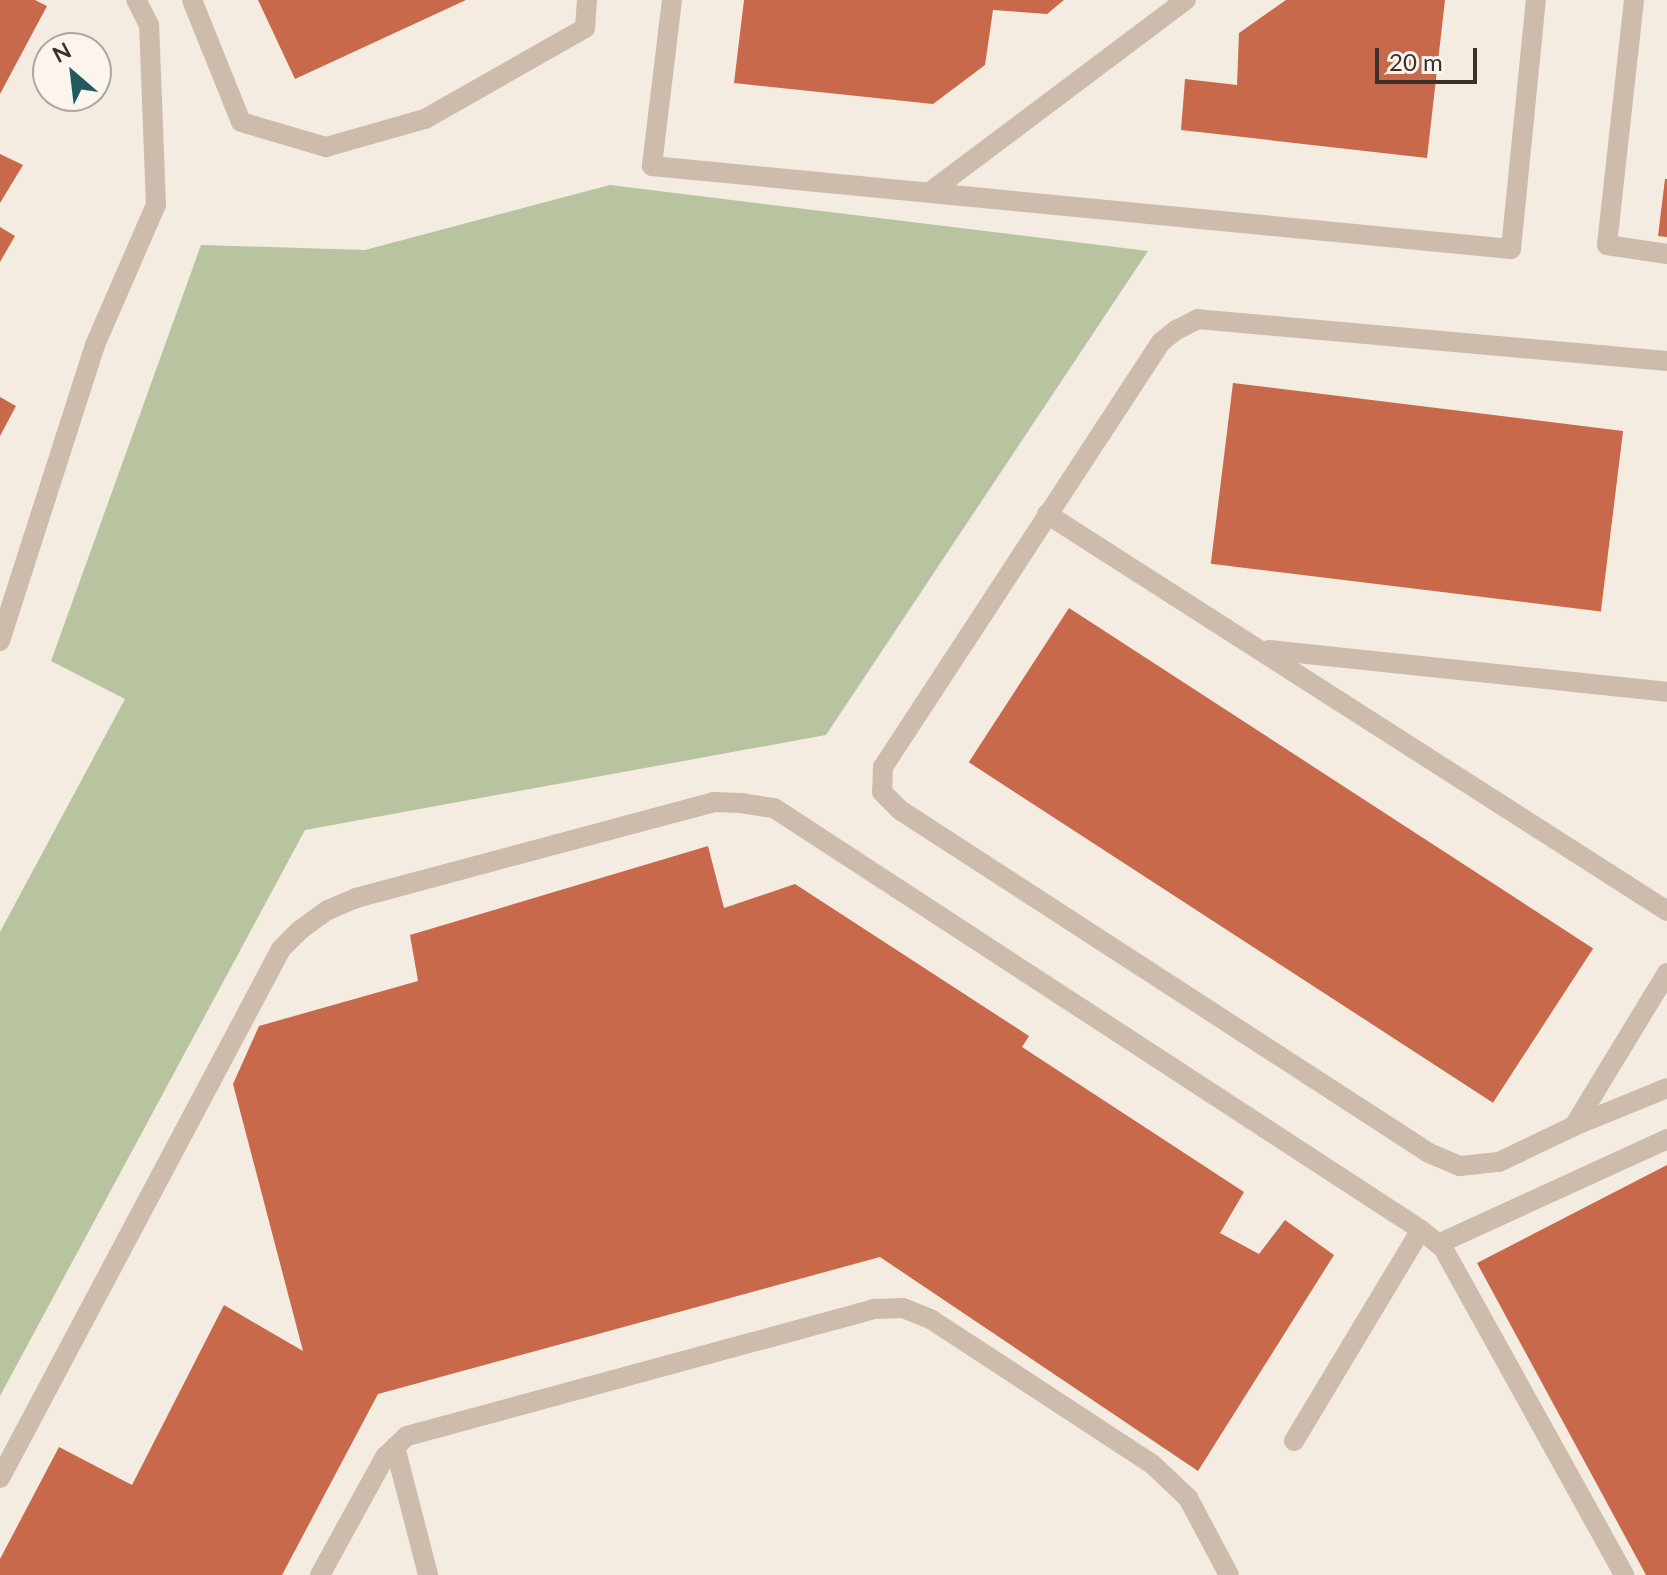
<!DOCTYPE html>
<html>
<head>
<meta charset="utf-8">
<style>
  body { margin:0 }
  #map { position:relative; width:1667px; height:1575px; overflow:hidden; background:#f4ebe1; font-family:Lato,sans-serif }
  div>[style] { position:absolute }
  .green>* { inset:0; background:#b8c4a0 }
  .building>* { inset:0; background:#c8694b; transform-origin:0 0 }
  .minor>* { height:20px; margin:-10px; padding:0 10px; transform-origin:10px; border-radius:10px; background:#cdbbac }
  span { translate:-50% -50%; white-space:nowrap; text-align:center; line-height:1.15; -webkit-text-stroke:6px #fbf5ee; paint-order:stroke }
  .north { position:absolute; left:32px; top:32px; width:80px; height:80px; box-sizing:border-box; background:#fbf5ee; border:2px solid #aea6a0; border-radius:50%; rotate:332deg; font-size:22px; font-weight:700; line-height:32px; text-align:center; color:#3b302b }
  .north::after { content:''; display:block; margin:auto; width:28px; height:36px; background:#1f5a5e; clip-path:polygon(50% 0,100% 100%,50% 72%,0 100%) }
  .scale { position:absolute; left:1375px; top:48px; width:102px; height:36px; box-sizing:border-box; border:4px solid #3b302b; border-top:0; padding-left:10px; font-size:24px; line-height:28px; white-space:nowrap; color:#3b302b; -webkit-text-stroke:6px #fbf5ee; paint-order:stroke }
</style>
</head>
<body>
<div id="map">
  <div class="green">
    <div style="clip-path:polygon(610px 185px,1148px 251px,826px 735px,305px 830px,0 1396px,0 932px,125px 699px,51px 661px,201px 245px,365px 250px)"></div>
  </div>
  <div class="building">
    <div style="clip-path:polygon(0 0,35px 0,47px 6px,0 94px)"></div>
    <div style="clip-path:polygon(258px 0,466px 0,295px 79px)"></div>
    <div style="clip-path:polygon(744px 0,1064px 0,1047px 14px,993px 10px,985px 65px,933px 104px,734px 83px)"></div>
    <div style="clip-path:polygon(1286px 0,1445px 0,1427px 158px,1181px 130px,1185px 79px,1237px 85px,1239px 33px)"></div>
    <div style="clip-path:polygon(0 154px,23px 165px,0 203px)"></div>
    <div style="clip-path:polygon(1665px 179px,1667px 179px,1667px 237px,1658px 236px)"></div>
    <div style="clip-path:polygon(0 227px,15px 236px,0 262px)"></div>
    <div style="left:1233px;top:383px;width:393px;height:182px;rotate:7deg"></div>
    <div style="clip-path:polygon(0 397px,16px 406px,0 436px)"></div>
    <div style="left:1069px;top:608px;width:625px;height:184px;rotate:33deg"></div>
    <div style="clip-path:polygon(708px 846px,724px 908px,795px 884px,1029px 1036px,1022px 1047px,1244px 1192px,1220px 1233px,1259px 1254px,1285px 1220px,1334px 1255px,1198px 1471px,880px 1257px,378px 1394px,282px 1575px,0 1575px,0 1559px,59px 1447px,132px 1485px,224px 1305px,303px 1351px,233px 1084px,259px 1026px,418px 981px,410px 935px)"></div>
    <div style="clip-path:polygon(1667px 1165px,1667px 1575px,1646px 1575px,1477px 1263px)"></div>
  </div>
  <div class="minor">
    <div style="left:192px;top:0;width:131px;rotate:68.1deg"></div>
    <div style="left:241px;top:122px;width:89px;rotate:16.4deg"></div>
    <div style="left:326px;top:147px;width:103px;rotate:-15.8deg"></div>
    <div style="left:425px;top:119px;width:184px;rotate:-29.6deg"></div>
    <div style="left:585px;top:28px;width:28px;rotate:-86deg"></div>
    <div style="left:672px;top:0;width:167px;rotate:96.9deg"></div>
    <div style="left:652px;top:166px;width:863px;rotate:5.52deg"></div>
    <div style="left:1511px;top:249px;width:250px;rotate:-84.3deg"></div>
    <div style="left:1634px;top:0;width:246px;rotate:96.3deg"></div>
    <div style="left:1607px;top:245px;width:61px;rotate:8.5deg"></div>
    <div style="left:930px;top:192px;width:320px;rotate:-36.9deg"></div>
    <div style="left:1667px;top:361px;width:471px;rotate:-174.9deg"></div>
    <div style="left:1198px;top:319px;width:25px;rotate:153deg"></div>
    <div style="left:1176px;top:330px;width:19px;rotate:141deg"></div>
    <div style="left:1161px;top:342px;width:508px;rotate:123.19deg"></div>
    <div style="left:883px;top:767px;width:25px;rotate:92deg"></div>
    <div style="left:882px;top:792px;width:25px;rotate:45deg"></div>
    <div style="left:900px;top:810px;width:630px;rotate:32.96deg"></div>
    <div style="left:1429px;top:1153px;width:34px;rotate:23deg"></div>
    <div style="left:1460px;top:1166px;width:39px;rotate:-6deg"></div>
    <div style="left:1499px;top:1162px;width:83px;rotate:-25.6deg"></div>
    <div style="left:1574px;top:1126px;width:100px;rotate:-22.2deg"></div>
    <div style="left:1047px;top:514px;width:736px;rotate:32.63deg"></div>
    <div style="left:0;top:641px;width:311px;rotate:-72.2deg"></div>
    <div style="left:95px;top:345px;width:153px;rotate:-66.5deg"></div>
    <div style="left:156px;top:205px;width:180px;rotate:-92.2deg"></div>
    <div style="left:149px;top:25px;width:28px;rotate:-117deg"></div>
    <div style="left:1269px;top:650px;width:400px;rotate:6deg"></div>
    <div style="left:1574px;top:1126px;width:179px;rotate:-58.7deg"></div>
    <div style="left:1438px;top:1244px;width:252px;rotate:-24.6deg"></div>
    <div style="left:1294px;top:1441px;width:246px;rotate:-59deg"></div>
    <div style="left:395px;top:1447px;width:132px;rotate:75.5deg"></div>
    <div style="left:0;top:1478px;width:599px;rotate:-62.02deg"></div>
    <div style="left:281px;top:949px;width:27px;rotate:-45deg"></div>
    <div style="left:300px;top:930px;width:34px;rotate:-36deg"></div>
    <div style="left:328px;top:910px;width:30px;rotate:-23deg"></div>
    <div style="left:356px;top:898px;width:371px;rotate:-15deg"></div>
    <div style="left:714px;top:802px;width:27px;rotate:2deg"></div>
    <div style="left:741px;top:803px;width:33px;rotate:9deg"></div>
    <div style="left:774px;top:808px;width:772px;rotate:33.11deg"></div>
    <div style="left:1421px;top:1230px;width:28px;rotate:39deg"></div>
    <div style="left:1443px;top:1248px;width:374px;rotate:61deg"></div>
    <div style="left:320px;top:1575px;width:135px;rotate:-61.2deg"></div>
    <div style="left:385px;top:1457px;width:30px;rotate:-44deg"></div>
    <div style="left:407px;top:1436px;width:483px;rotate:-15.2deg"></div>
    <div style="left:873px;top:1309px;width:30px;rotate:-2deg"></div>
    <div style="left:903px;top:1308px;width:31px;rotate:22deg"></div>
    <div style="left:932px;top:1320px;width:263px;rotate:33.2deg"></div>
    <div style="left:1152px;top:1464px;width:50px;rotate:43.4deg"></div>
    <div style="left:1188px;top:1498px;width:87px;rotate:62deg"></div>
  </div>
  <div class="north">N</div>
  <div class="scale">20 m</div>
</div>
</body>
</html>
